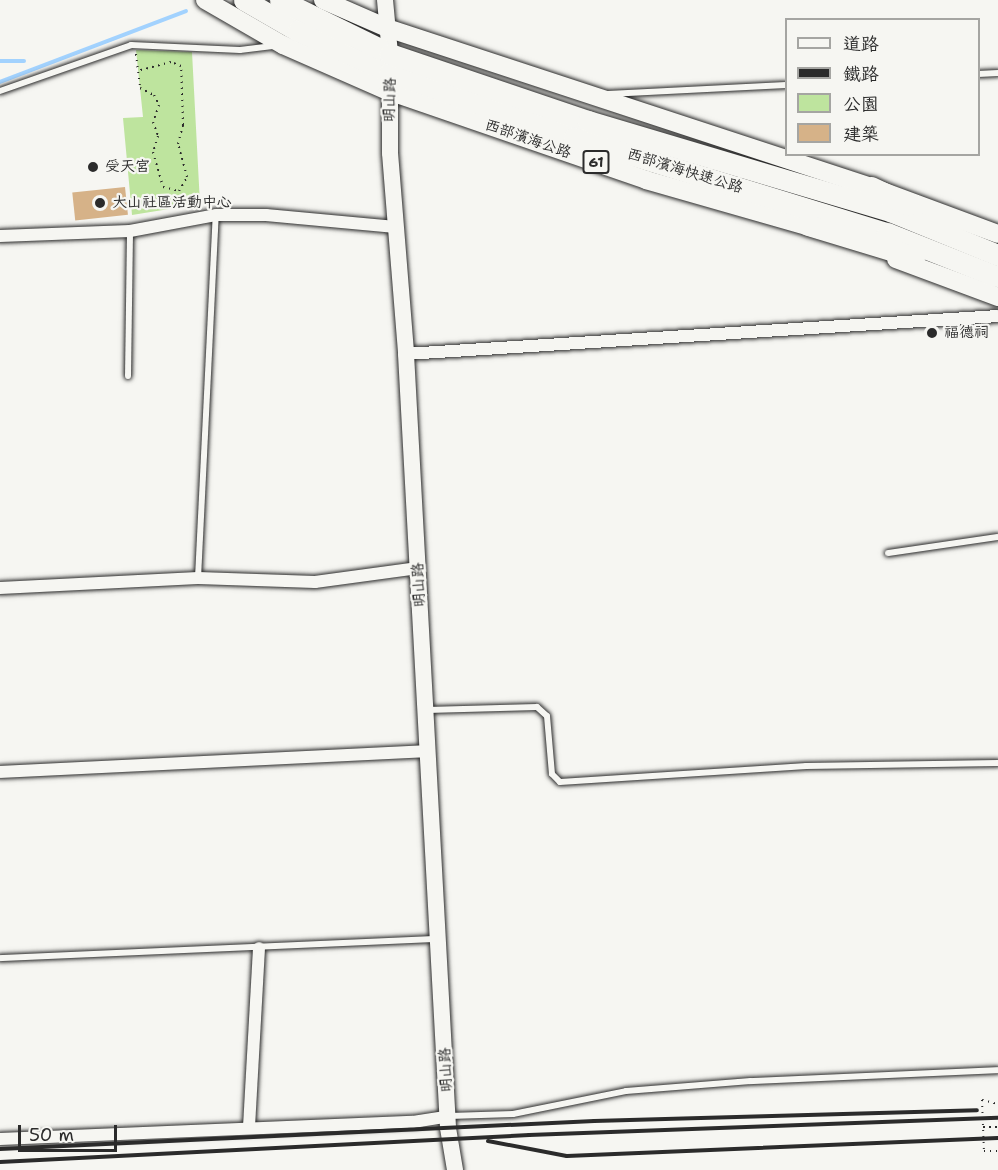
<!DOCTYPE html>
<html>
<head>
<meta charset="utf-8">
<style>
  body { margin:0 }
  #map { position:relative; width:998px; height:1170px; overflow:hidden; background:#f6f6f2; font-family:"Shantell Sans","LXGW WenKai TC",sans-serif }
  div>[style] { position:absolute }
  .green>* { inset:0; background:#bee49e }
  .stream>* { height:4px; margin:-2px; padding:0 2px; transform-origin:2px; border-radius:2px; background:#a2d2fe }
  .building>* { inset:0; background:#d6b288; transform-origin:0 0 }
  .path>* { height:2px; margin-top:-1px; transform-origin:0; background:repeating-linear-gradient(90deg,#2b2b2b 0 1.5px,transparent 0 6px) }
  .roads { filter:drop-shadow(0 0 2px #2b2b2b) drop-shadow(0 0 2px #2b2b2b) }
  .lane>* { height:6px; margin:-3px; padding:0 3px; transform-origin:3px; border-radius:3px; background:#f6f6f2 }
  .street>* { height:12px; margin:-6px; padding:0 6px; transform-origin:6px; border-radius:6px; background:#f6f6f2 }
  .secondary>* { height:16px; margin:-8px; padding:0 8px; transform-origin:8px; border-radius:8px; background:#f6f6f2 }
  .primary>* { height:18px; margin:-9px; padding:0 9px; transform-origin:9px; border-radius:9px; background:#f6f6f2 }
  .highway>* { height:21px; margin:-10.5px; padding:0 10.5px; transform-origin:10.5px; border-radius:10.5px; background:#f6f6f2 }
  .rail>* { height:4px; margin:-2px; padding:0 2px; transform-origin:2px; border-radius:2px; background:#2b2b2b }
  .path-bridge>* { height:2px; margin-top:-1px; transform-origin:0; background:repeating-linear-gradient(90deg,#2b2b2b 0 1.5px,transparent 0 6px) }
  .dots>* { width:16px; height:16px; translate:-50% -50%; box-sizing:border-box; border:3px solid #f6f6f2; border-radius:50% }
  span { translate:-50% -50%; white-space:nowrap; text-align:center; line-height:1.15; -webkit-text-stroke:4.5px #f6f6f2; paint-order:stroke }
  .shield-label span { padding:2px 4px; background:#f6f6f2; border:2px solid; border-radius:4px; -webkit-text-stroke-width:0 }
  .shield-label { font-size:14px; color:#2b2b2b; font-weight:700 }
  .street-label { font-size:15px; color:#2b2b2b }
  .poi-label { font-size:15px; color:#2b2b2b }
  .left { translate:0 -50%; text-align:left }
  .legend { position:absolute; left:785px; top:18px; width:195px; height:138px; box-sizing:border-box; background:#f6f6f2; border:2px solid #a5a5a2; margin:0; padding:8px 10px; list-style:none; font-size:18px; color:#2b2b2b }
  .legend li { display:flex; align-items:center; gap:12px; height:30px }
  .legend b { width:30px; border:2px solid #a5a5a2 }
  .scale { position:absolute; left:18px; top:1125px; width:99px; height:27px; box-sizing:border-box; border:3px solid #2b2b2b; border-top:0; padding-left:8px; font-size:18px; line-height:21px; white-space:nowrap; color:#2b2b2b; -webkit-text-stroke:4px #f6f6f2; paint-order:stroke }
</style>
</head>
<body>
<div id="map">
  <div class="green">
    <div style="clip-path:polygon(136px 50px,192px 52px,200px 204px,132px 215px,123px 118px,143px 117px)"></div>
  </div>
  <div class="stream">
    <div style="left:0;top:61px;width:24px"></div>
    <div style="left:0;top:82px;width:199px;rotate:-20.9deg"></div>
  </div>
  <div class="building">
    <div style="left:125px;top:187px;width:28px;height:53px;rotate:84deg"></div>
  </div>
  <div class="path">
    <div style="left:136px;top:54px;width:34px;rotate:83deg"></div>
    <div style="left:140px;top:88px;width:16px;rotate:27deg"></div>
    <div style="left:154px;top:95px;width:11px;rotate:63deg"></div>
    <div style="left:159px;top:105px;width:18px;rotate:109deg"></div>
    <div style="left:153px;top:122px;width:15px;rotate:70deg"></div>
    <div style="left:158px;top:136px;width:17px;rotate:107deg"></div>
    <div style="left:153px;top:152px;width:36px;rotate:74deg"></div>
    <div style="left:163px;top:187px;width:16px;rotate:14deg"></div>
    <div style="left:179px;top:191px;width:16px;rotate:-60deg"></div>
    <div style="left:187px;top:177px;width:34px;rotate:-105deg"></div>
    <div style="left:178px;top:144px;width:20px;rotate:-75deg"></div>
    <div style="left:183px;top:125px;width:59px;rotate:-91.9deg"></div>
    <div style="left:181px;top:66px;width:11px;rotate:-158deg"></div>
    <div style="left:171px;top:62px;width:34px;rotate:165deg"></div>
    <div style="left:982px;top:1100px;width:16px;rotate:14deg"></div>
    <div style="left:983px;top:1127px;width:15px"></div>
    <div style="left:984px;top:1151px;width:14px"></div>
  </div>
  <div class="roads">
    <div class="lane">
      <div style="left:978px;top:74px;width:20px;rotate:-3deg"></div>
      <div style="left:0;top:91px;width:139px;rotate:-19.3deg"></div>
      <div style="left:131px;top:45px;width:109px;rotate:2.6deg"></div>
      <div style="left:240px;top:50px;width:35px;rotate:-7deg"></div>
      <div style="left:608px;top:94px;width:178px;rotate:-2.9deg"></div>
      <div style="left:128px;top:376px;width:145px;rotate:-89.2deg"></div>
      <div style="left:888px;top:553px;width:111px;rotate:-8.3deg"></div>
      <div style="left:198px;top:578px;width:363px;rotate:-87.2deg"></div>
      <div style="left:427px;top:710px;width:110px;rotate:-1.6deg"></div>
      <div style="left:537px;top:707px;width:13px;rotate:42deg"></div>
      <div style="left:547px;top:716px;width:58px;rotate:85.1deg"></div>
      <div style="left:552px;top:774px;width:11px;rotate:45deg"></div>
      <div style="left:560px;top:782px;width:247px;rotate:-3.7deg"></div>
      <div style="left:806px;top:766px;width:192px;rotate:-0.9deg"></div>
      <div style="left:0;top:958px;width:437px;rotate:-2.5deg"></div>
      <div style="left:449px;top:1116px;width:64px;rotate:-1.8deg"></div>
      <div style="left:513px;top:1114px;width:115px;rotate:-11.5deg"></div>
      <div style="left:626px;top:1091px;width:125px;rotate:-4.6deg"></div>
      <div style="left:751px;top:1081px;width:247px;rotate:-2.5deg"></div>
    </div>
    <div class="street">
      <div style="left:0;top:236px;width:130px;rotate:-2.2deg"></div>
      <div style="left:130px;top:231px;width:87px;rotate:-10.5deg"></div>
      <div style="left:216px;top:215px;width:50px"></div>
      <div style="left:266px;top:215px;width:130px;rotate:5.3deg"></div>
      <div style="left:406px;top:354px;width:593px;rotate:-3.67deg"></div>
      <div style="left:0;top:588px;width:198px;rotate:-2.9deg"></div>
      <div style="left:198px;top:578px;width:117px;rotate:2deg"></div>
      <div style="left:315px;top:582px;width:104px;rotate:-7.7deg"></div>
      <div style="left:0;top:772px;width:429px;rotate:-2.8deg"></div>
      <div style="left:249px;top:1127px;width:179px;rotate:-86.8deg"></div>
      <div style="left:0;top:1139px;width:413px;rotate:-2.4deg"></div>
      <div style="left:413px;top:1122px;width:36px;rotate:-9deg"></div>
    </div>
    <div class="secondary">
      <div style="left:385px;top:0;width:54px;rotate:84.7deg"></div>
      <div style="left:390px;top:54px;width:99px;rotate:90deg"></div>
      <div style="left:390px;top:153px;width:202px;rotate:85.4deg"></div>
      <div style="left:406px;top:354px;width:775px;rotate:86.89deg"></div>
      <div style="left:448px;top:1128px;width:43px;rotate:80.5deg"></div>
    </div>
    <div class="primary">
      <div style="left:205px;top:0;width:90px;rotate:30deg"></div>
      <div style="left:283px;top:45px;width:115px;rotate:23.7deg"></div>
      <div style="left:388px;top:91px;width:273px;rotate:19deg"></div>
      <div style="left:646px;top:180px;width:181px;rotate:16deg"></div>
      <div style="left:323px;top:0;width:70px;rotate:23.6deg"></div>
      <div style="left:387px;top:28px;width:509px;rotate:18.19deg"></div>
      <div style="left:871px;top:187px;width:135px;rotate:20.3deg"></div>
      <div style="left:896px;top:259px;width:109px;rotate:20.4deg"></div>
    </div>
    <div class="highway">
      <div style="left:244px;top:0;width:62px;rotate:29.9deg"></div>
      <div style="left:298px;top:31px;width:101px;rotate:24deg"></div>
      <div style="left:390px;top:72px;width:195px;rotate:19.5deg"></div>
      <div style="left:574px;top:137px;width:327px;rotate:17.1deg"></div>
      <div style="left:887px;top:233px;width:119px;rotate:21.6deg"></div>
      <div style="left:280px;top:0;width:123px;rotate:26.1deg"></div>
      <div style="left:390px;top:54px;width:209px;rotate:18.7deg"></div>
      <div style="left:588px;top:121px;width:315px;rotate:16.6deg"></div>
      <div style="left:890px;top:211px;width:117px;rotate:22.2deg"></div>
      <div style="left:871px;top:187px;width:42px;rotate:25.3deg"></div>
      <div style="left:808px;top:225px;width:111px;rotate:16.8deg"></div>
    </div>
  </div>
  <div class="rail">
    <div style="left:488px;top:1141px;width:80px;rotate:10.8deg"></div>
    <div style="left:567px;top:1156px;width:431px;rotate:-2.4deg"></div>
    <div style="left:0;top:1149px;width:595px;rotate:-2.7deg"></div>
    <div style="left:594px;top:1121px;width:383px;rotate:-1.6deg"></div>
    <div style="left:0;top:1162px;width:530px;rotate:-2.92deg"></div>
    <div style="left:529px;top:1135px;width:469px;rotate:-2.1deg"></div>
  </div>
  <div class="path-bridge">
    <div style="left:982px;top:1100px;width:51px;rotate:87.8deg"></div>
  </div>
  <div class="dots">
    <div style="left:93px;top:167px;background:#2b2b2b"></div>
    <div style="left:100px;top:203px;background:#2b2b2b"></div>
    <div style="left:932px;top:333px;background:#2b2b2b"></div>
  </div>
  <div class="shield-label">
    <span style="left:596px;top:162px">61</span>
  </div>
  <div class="street-label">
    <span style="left:390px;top:100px;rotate:-89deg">明山路</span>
    <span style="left:528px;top:139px;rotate:19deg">西部濱海公路</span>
    <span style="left:685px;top:171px;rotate:17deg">西部濱海快速公路</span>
    <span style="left:419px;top:585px;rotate:-93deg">明山路</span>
    <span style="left:446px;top:1070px;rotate:-93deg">明山路</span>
  </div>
  <div class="poi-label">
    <span class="left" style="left:105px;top:167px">受天宮</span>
    <span class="left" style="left:112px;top:203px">大山社區活動中心</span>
    <span class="left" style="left:944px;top:333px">福德祠</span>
  </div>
  <ul class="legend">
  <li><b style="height:8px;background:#f6f6f2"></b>道路</li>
  <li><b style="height:8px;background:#2b2b2b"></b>鐵路</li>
  <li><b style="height:16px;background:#bee49e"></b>公園</li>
  <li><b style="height:16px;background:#d6b288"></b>建築</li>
  </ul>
  <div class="scale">50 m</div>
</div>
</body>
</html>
